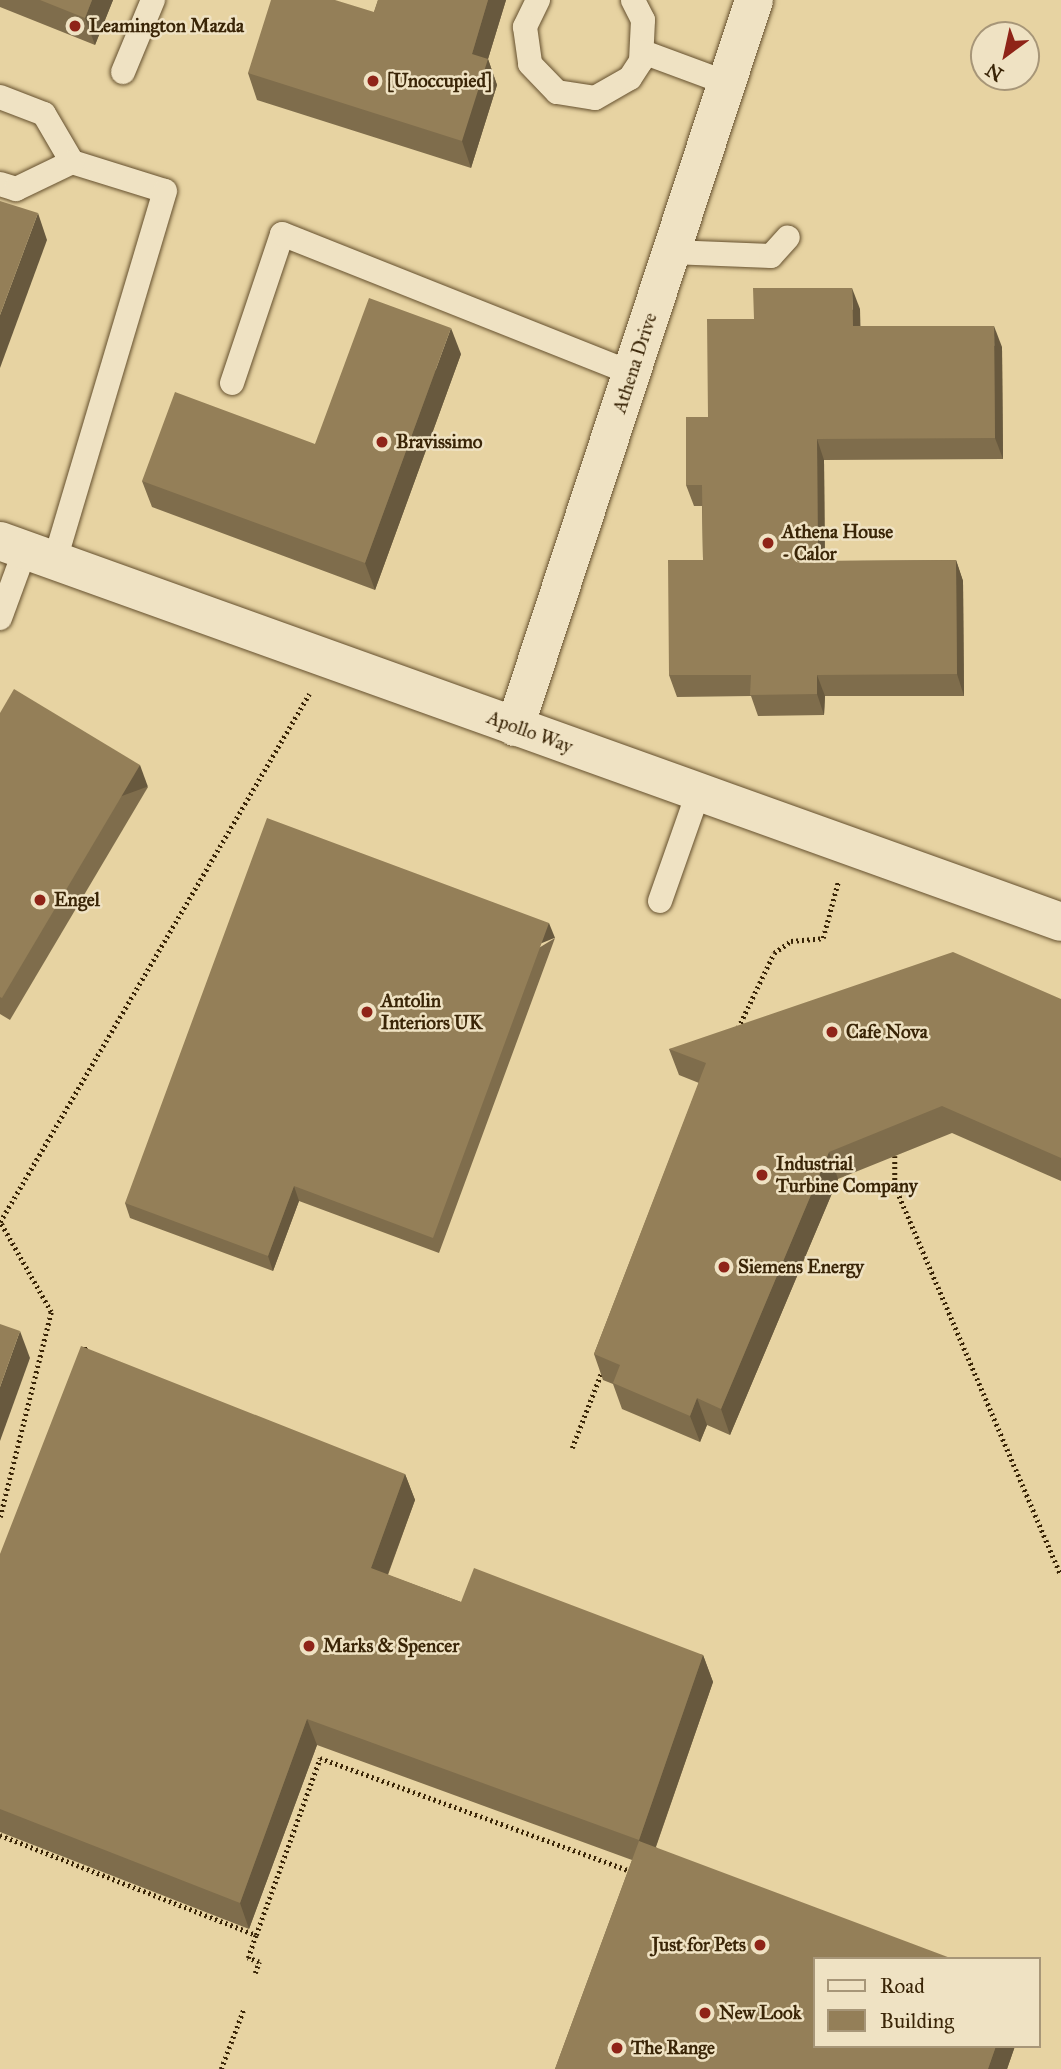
<!DOCTYPE html>
<html>
<head>
<meta charset="utf-8">
<style>
  body { margin:0 }
  #map { position:relative; width:1061px; height:2069px; overflow:hidden; background:#e7d3a2; font-family:"IM FELL Great Primer",serif }
  div>[style] { position:absolute }
  .path>* { height:4.5px; margin-top:-2.25px; transform-origin:0; background:repeating-linear-gradient(90deg,#3a2507 0 2px,transparent 0 5.5px) }
  .roads { filter:drop-shadow(0 0 2px #65502e) drop-shadow(0 0 2px #65502e) }
  .lane>* { height:24px; margin:-12px; padding:0 12px; transform-origin:12px; border-radius:12px; background:#efe2c3 }
  .street>* { height:38px; margin:-19px; padding:0 19px; transform-origin:19px; border-radius:19px; background:#efe2c3 }
  .wall>* { inset:0; background:#7f6d4c }
  .shaded-wall>* { inset:0; background:#68593e; transform-origin:0 0 }
  .building>* { inset:0; background:#947f58 }
  .dots>* { width:19px; height:19px; translate:-50% -50%; box-sizing:border-box; border:4px solid #efe2c3; border-radius:50% }
  span { translate:-50% -50%; white-space:nowrap; text-align:center; line-height:1.15; -webkit-text-stroke:5px #efe2c3; paint-order:stroke }
  .poi-label { font-size:19px; color:#3a2507; font-weight:700 }
  .left { translate:0 -50%; text-align:left }
  .right { translate:-100% -50%; text-align:right }
  .street-label { font-size:19px; color:#3a2507 }
  .legend { position:absolute; left:813px; top:1957px; width:228px; height:91px; box-sizing:border-box; background:#efe2c3; border:2px solid #a79678; margin:0; padding:9px 12px; list-style:none; font-size:21px; color:#3a2507 }
  .legend li { display:flex; align-items:center; gap:14px; height:35px }
  .legend b { width:35px; border:2px solid #a79678 }
  .north { position:absolute; left:970px; top:21px; width:70px; height:70px; box-sizing:border-box; background:#efe2c3; border:2px solid #a79678; border-radius:50%; rotate:213deg; font-size:19px; font-weight:700; line-height:28px; text-align:center; color:#3a2507 }
  .north::after { content:''; display:block; margin:auto; width:24px; height:32px; background:#8f2418; clip-path:polygon(50% 0,100% 100%,50% 72%,0 100%) }
</style>
</head>
<body>
<div id="map">
  <div class="path">
    <div style="left:738px;top:1028px;width:83px;rotate:-64.4deg"></div>
    <div style="left:774px;top:953px;width:21px;rotate:-35deg"></div>
    <div style="left:791px;top:941px;width:32px;rotate:-5deg"></div>
    <div style="left:823px;top:938px;width:58px;rotate:-75deg"></div>
    <div style="left:895px;top:1156px;width:30px;rotate:90deg"></div>
    <div style="left:895px;top:1186px;width:423px;rotate:66.9deg"></div>
    <div style="left:83px;top:1354px;width:10px;rotate:-73deg"></div>
    <div style="left:572px;top:1448px;width:83px;rotate:-68.7deg"></div>
    <div style="left:0;top:1517px;width:211px;rotate:-76deg"></div>
    <div style="left:51px;top:1312px;width:103px;rotate:-119.5deg"></div>
    <div style="left:0;top:1222px;width:612px;rotate:-59.66deg"></div>
    <div style="left:0;top:1835px;width:275px;rotate:21.3deg"></div>
    <div style="left:256px;top:1935px;width:188px;rotate:-70.1deg"></div>
    <div style="left:320px;top:1758px;width:333px;rotate:20deg"></div>
    <div style="left:255px;top:1973px;width:12px;rotate:-70deg"></div>
    <div style="left:259px;top:1962px;width:12px;rotate:-160deg"></div>
    <div style="left:248px;top:1958px;width:24px;rotate:-71deg"></div>
    <div style="left:221px;top:2069px;width:65px;rotate:-69.3deg"></div>
  </div>
  <div class="roads">
    <div class="lane">
      <div style="left:538px;top:0;width:30px;rotate:116deg"></div>
      <div style="left:525px;top:27px;width:37px;rotate:82deg"></div>
      <div style="left:530px;top:64px;width:39px;rotate:46deg"></div>
      <div style="left:557px;top:92px;width:38px;rotate:9deg"></div>
      <div style="left:595px;top:98px;width:40px;rotate:-29.7deg"></div>
      <div style="left:630px;top:78px;width:20px;rotate:-57deg"></div>
      <div style="left:641px;top:61px;width:41px;rotate:-87.2deg"></div>
      <div style="left:643px;top:20px;width:22px;rotate:-117deg"></div>
      <div style="left:643px;top:52px;width:90px;rotate:20.3deg"></div>
      <div style="left:123px;top:72px;width:78px;rotate:-67.4deg"></div>
      <div style="left:0;top:97px;width:47px;rotate:21.1deg"></div>
      <div style="left:44px;top:114px;width:56px;rotate:59.7deg"></div>
      <div style="left:72px;top:162px;width:97px;rotate:17.3deg"></div>
      <div style="left:165px;top:191px;width:386px;rotate:106.6deg"></div>
      <div style="left:0;top:184px;width:17px;rotate:17deg"></div>
      <div style="left:16px;top:189px;width:62px;rotate:-25.7deg"></div>
      <div style="left:671px;top:252px;width:100px;rotate:2.3deg"></div>
      <div style="left:771px;top:256px;width:25px;rotate:-48deg"></div>
      <div style="left:232px;top:383px;width:157px;rotate:-71.4deg"></div>
      <div style="left:282px;top:234px;width:377px;rotate:21.7deg"></div>
      <div style="left:0;top:618px;width:72px;rotate:-69.8deg"></div>
      <div style="left:660px;top:901px;width:114px;rotate:-70.6deg"></div>
    </div>
    <div class="street">
      <div style="left:0;top:541px;width:1127px;rotate:19.75deg"></div>
      <div style="left:515px;top:727px;width:765px;rotate:-71.8deg"></div>
    </div>
  </div>
  <div class="wall">
    <div style="clip-path:polygon(0 0,113px 0,95px 45px,0 7px)"></div>
    <div style="clip-path:polygon(378px 0,506px 0,488px 59px,497px 85px,471px 168px,257px 100px,248px 73px,374px 12px)"></div>
    <div style="clip-path:polygon(860px 309px,860px 326px,1002px 347px,1003px 459px,824px 460px,825px 561px,956px 560px,963px 581px,964px 696px,825px 696px,824px 715px,758px 716px,751px 696px,677px 697px,669px 675px,703px 560px,702px 506px,694px 506px,686px 485px,708px 417px,754px 319px)"></div>
    <div style="clip-path:polygon(461px 354px,375px 590px,152px 507px,142px 481px,315px 444px)"></div>
    <div style="clip-path:polygon(0 713px,148px 787px,10px 1020px,0 1014px)"></div>
    <div style="clip-path:polygon(555px 938px,439px 1253px,299px 1201px,273px 1271px,130px 1218px,125px 1203px)"></div>
    <div style="clip-path:polygon(1061px 999px,1061px 1181px,952px 1133px,838px 1179px,730px 1435px,707px 1425px,700px 1442px,622px 1409px,613px 1384px,603px 1380px,594px 1354px,699px 1083px,679px 1075px,669px 1049px)"></div>
    <div style="clip-path:polygon(405px 1474px,415px 1500px,388px 1575px,461px 1602px,703px 1655px,713px 1682px,656px 1847px,814px 2046px,1015px 2046px,1007px 2069px,555px 2069px,632px 1860px,317px 1745px,249px 1929px,0 1832px,0 1554px)"></div>
  </div>
  <div class="shaded-wall">
    <div style="clip-path:polygon(92px 0,113px 0,95px 45px,85px 18px)"></div>
    <div style="clip-path:polygon(488px 0,506px 0,488px 59px,497px 85px,471px 168px,462px 141px,472px 54px)"></div>
    <div style="clip-path:polygon(38px 213px,47px 240px,0 368px,0 315px)"></div>
    <div style="clip-path:polygon(852px 288px,860px 309px,861px 348px,853px 326px)"></div>
    <div style="clip-path:polygon(994px 326px,1002px 347px,1003px 459px,995px 438px)"></div>
    <div style="clip-path:polygon(451px 328px,461px 354px,375px 590px,365px 563px)"></div>
    <div style="clip-path:polygon(817px 439px,824px 460px,825px 582px,818px 561px)"></div>
    <div style="clip-path:polygon(956px 560px,963px 581px,964px 696px,957px 674px)"></div>
    <div style="clip-path:polygon(817px 675px,825px 696px,824px 715px,817px 694px)"></div>
    <div style="left:140px;top:765px;width:23px;height:271px;rotate:70deg"></div>
    <div style="left:549px;top:923px;width:16px;height:336px;rotate:68deg"></div>
    <div style="clip-path:polygon(829px 1152px,838px 1179px,730px 1435px,721px 1409px)"></div>
    <div style="clip-path:polygon(294px 1186px,299px 1201px,273px 1271px,268px 1256px)"></div>
    <div style="clip-path:polygon(20px 1331px,30px 1358px,0 1441px,0 1387px)"></div>
    <div style="clip-path:polygon(697px 1398px,707px 1425px,700px 1442px,690px 1416px)"></div>
    <div style="clip-path:polygon(405px 1474px,415px 1500px,380px 1595px,371px 1568px)"></div>
    <div style="clip-path:polygon(703px 1655px,713px 1682px,649px 1866px,639px 1840px)"></div>
    <div style="clip-path:polygon(307px 1719px,317px 1745px,249px 1929px,240px 1903px)"></div>
    <div style="clip-path:polygon(996px 2046px,1015px 2046px,1007px 2069px,988px 2069px)"></div>
  </div>
  <div class="building">
    <div style="clip-path:polygon(40px 0,92px 0,85px 18px)"></div>
    <div style="clip-path:polygon(271px 0,335px 0,374px 12px,378px 0,488px 0,472px 54px,488px 59px,462px 141px,248px 73px)"></div>
    <div style="clip-path:polygon(0 201px,38px 213px,0 315px)"></div>
    <div style="clip-path:polygon(753px 288px,852px 288px,853px 326px,994px 326px,995px 438px,817px 439px,818px 561px,956px 560px,957px 674px,817px 675px,817px 694px,750px 695px,751px 675px,669px 675px,668px 560px,703px 560px,702px 485px,686px 485px,686px 417px,708px 417px,707px 319px,754px 319px)"></div>
    <div style="clip-path:polygon(369px 298px,451px 328px,365px 563px,142px 481px,175px 392px,315px 444px)"></div>
    <div style="clip-path:polygon(14px 689px,140px 765px,2px 998px,0 997px,0 713px)"></div>
    <div style="clip-path:polygon(267px 818px,549px 923px,433px 1238px,294px 1186px,268px 1256px,125px 1203px)"></div>
    <div style="clip-path:polygon(953px 952px,1061px 999px,1061px 1158px,942px 1106px,829px 1152px,721px 1409px,697px 1398px,690px 1416px,613px 1383px,620px 1365px,594px 1354px,706px 1063px,669px 1049px)"></div>
    <div style="clip-path:polygon(0 1324px,20px 1331px,0 1387px)"></div>
    <div style="clip-path:polygon(81px 1346px,405px 1474px,371px 1568px,461px 1602px,474px 1568px,703px 1655px,639px 1840px,307px 1719px,240px 1903px,0 1809px,0 1554px)"></div>
    <div style="clip-path:polygon(639px 1841px,953px 1959px,814px 1959px,814px 2046px,996px 2046px,988px 2069px,555px 2069px)"></div>
  </div>
  <div class="dots">
    <div style="left:75px;top:26px;background:#8f2418"></div>
    <div style="left:373px;top:81px;background:#8f2418"></div>
    <div style="left:382px;top:442px;background:#8f2418"></div>
    <div style="left:768px;top:543px;background:#8f2418"></div>
    <div style="left:40px;top:900px;background:#8f2418"></div>
    <div style="left:367px;top:1012px;background:#8f2418"></div>
    <div style="left:832px;top:1032px;background:#8f2418"></div>
    <div style="left:762px;top:1175px;background:#8f2418"></div>
    <div style="left:724px;top:1267px;background:#8f2418"></div>
    <div style="left:309px;top:1646px;background:#8f2418"></div>
    <div style="left:760px;top:1945px;background:#8f2418"></div>
    <div style="left:705px;top:2013px;background:#8f2418"></div>
    <div style="left:617px;top:2048px;background:#8f2418"></div>
  </div>
  <div class="poi-label">
    <span class="left" style="left:89px;top:26px">Leamington Mazda</span>
    <span class="left" style="left:387px;top:81px">[Unoccupied]</span>
    <span class="left" style="left:396px;top:442px">Bravissimo</span>
    <span class="left" style="left:782px;top:543px">Athena House<br>- Calor</span>
    <span class="left" style="left:54px;top:900px">Engel</span>
    <span class="left" style="left:381px;top:1012px">Antolin<br>Interiors UK</span>
    <span class="left" style="left:846px;top:1032px">Cafe Nova</span>
    <span class="left" style="left:776px;top:1175px">Industrial<br>Turbine Company</span>
    <span class="left" style="left:738px;top:1267px">Siemens Energy</span>
    <span class="left" style="left:323px;top:1646px">Marks &amp; Spencer</span>
    <span class="right" style="left:746px;top:1945px">Just for Pets</span>
    <span class="left" style="left:719px;top:2013px">New Look</span>
    <span class="left" style="left:631px;top:2048px">The Range</span>
  </div>
  <div class="street-label">
    <span style="left:635px;top:363px;rotate:-72deg">Athena Drive</span>
    <span style="left:530px;top:732px;rotate:20deg">Apollo Way</span>
  </div>
  <ul class="legend">
  <li><b style="height:9px;background:#efe2c3"></b>Road</li>
  <li><b style="height:19px;background:#947f58"></b>Building</li>
  </ul>
  <div class="north">N</div>
</div>
</body>
</html>
